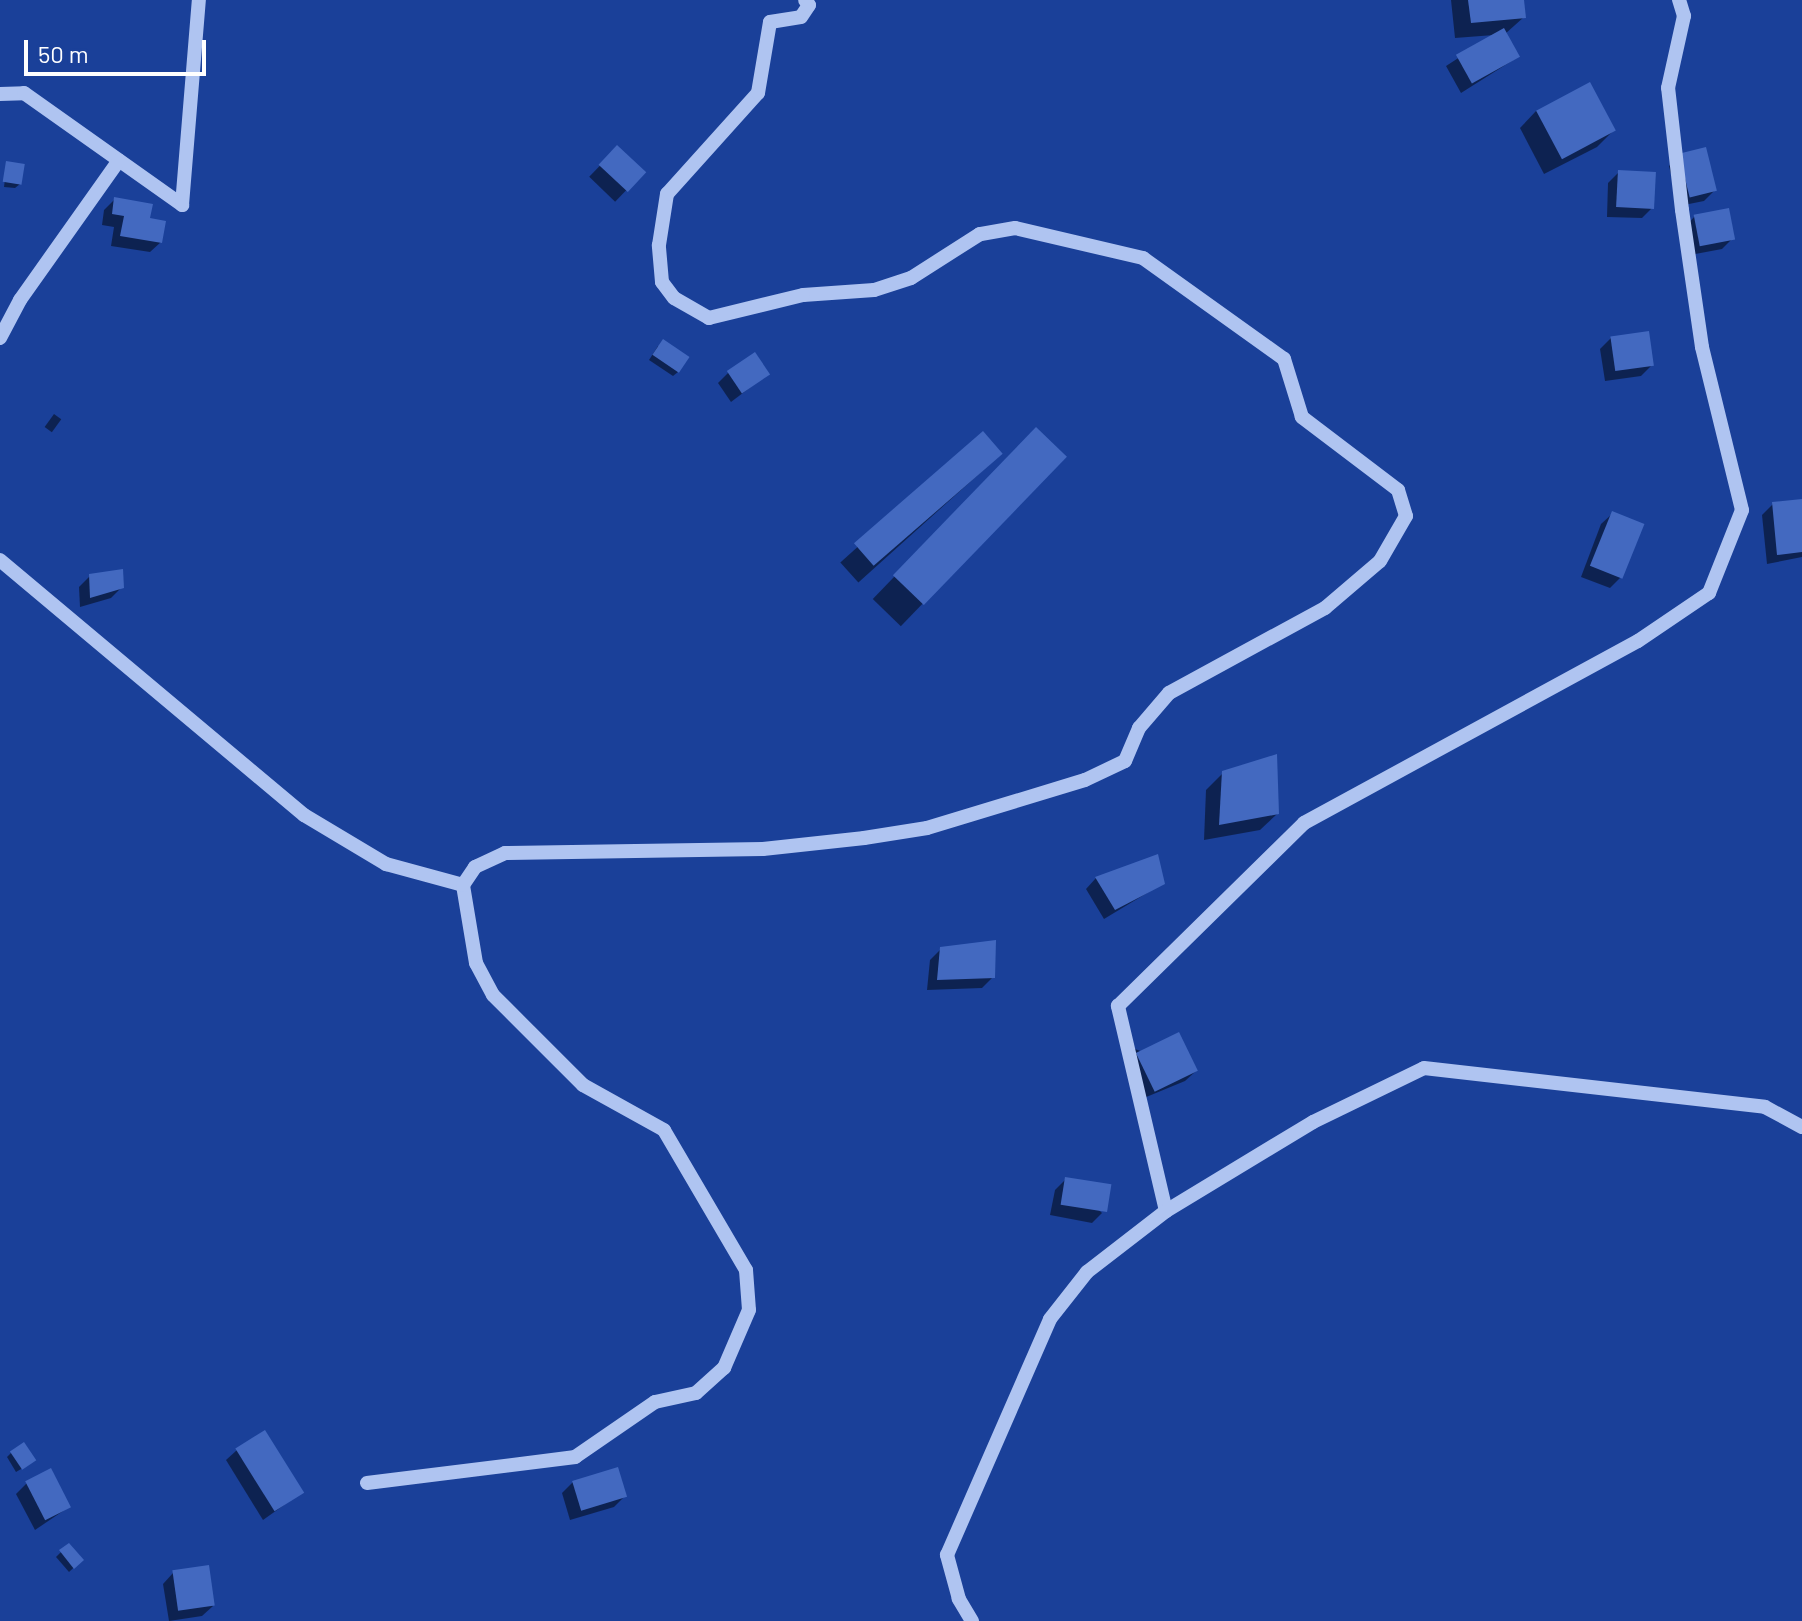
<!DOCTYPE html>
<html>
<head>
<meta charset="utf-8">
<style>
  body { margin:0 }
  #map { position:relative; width:1802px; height:1621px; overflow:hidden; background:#1a4099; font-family:Barlow,sans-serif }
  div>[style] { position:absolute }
  .shadow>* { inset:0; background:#0007; transform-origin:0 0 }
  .building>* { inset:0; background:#4369c0; transform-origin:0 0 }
  .minor>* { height:14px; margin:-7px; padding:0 7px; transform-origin:7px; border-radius:7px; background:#afc4f1 }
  span { translate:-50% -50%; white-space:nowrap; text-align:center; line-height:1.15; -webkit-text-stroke:8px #1a4099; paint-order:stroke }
  .scale { position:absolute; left:24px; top:40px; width:182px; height:36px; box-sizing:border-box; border:4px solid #fff; border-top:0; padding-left:10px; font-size:24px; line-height:28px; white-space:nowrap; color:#fff; -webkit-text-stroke:6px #1a4099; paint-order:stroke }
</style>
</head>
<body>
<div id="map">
  <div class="shadow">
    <div style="clip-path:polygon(1451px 0,1522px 0,1524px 17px,1505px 34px,1518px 57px,1461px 93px,1446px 66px,1494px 35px,1455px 38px)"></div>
    <div style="clip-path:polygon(1536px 111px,1613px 131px,1597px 147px,1544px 174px,1520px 128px)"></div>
    <div style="left:617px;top:148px;width:36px;height:40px;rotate:44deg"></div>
    <div style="clip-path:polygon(1680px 155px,1715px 190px,1704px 201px,1679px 206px,1669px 166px)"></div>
    <div style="clip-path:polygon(7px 163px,20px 184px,15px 188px,4px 187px)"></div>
    <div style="clip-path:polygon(1619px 172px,1653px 207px,1642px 218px,1607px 217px,1608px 183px)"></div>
    <div style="clip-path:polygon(115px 199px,148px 219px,161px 242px,150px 252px,111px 246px,114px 227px,102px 225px,104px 210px)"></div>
    <div style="clip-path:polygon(1695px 216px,1733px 238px,1722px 249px,1690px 255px,1685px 227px)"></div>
    <div style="clip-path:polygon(1611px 338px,1652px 365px,1641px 376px,1605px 381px,1600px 349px)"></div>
    <div style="clip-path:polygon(658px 346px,678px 372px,673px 376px,649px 360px)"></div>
    <div style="clip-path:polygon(728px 373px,768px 374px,731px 402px,718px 383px)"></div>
    <div style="left:54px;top:414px;width:9px;height:16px;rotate:36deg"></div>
    <div style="left:1036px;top:430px;width:39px;height:235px;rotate:44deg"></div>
    <div style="left:983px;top:434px;width:27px;height:192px;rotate:48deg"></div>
    <div style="clip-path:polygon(1802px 501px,1802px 557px,1767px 564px,1762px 515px,1773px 504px)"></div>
    <div style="clip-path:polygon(1612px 514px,1643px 525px,1621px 577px,1610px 588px,1581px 577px,1601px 524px)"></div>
    <div style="clip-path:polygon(90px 576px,122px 587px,111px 598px,80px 607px,79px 587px)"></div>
    <div style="clip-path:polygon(1223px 773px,1277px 814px,1260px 830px,1204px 840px,1206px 790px)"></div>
    <div style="clip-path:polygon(1096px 878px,1162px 884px,1104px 919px,1086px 889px)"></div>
    <div style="clip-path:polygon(941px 949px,993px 977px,982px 988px,927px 990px,930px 960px)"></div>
    <div style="clip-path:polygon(1135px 1049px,1196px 1071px,1185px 1081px,1139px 1100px)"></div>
    <div style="clip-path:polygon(1066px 1179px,1102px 1213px,1092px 1223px,1050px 1215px,1055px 1190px)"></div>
    <div style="clip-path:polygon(237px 1450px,301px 1493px,263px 1520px,226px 1460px)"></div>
    <div style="clip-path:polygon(12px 1452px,28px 1465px,16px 1472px,7px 1457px)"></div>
    <div style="clip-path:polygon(573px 1482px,625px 1496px,614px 1507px,570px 1520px,562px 1493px)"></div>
    <div style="clip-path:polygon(27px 1483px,69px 1507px,35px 1530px,16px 1494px)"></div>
    <div style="clip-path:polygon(61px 1552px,82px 1560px,69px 1572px,56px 1557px)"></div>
    <div style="clip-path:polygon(173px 1573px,213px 1606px,202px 1616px,169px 1621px,163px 1584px)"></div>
  </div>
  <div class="building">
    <div style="clip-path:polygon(1468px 0,1524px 0,1526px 18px,1471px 23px)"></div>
    <div style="left:1504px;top:28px;width:33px;height:55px;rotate:61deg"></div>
    <div style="left:1590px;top:82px;width:55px;height:61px;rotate:62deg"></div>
    <div style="left:617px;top:145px;width:40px;height:27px;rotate:43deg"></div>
    <div style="left:1706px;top:147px;width:45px;height:28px;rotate:76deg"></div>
    <div style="left:6px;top:161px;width:19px;height:21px;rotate:9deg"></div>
    <div style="left:1618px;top:170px;width:38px;height:37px;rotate:3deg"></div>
    <div style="clip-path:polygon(114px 197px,153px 204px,150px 218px,166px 221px,162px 243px,120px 236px,124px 216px,112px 214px)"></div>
    <div style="left:1729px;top:208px;width:32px;height:36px;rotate:79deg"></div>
    <div style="left:1649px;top:331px;width:35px;height:39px;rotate:82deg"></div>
    <div style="left:663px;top:339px;width:32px;height:19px;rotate:34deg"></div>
    <div style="left:755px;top:352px;width:27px;height:34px;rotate:56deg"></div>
    <div style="left:1036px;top:427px;width:43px;height:206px;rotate:44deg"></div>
    <div style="left:983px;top:431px;width:30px;height:171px;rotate:49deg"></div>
    <div style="clip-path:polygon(1802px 499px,1802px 552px,1777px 555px,1772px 502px)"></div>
    <div style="left:1612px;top:511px;width:35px;height:59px;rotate:22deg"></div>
    <div style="clip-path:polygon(123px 569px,124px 588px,90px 598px,89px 574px)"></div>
    <div style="clip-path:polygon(1277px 754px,1279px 814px,1219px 825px,1222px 771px)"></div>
    <div style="clip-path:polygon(1158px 854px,1165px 884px,1115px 910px,1095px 877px)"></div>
    <div style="clip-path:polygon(996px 940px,995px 978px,937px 980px,940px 947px)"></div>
    <div style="left:1179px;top:1032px;width:43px;height:48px;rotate:64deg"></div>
    <div style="left:1065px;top:1177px;width:47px;height:28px;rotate:9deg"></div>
    <div style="left:265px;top:1430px;width:74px;height:35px;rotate:58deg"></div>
    <div style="left:24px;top:1442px;width:22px;height:17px;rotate:56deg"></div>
    <div style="left:618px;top:1467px;width:31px;height:48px;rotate:73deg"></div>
    <div style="left:51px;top:1468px;width:44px;height:29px;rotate:63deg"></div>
    <div style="clip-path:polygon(69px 1543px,84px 1560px,74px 1569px,59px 1550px)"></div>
    <div style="left:209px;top:1565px;width:41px;height:37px;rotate:82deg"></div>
  </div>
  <div class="minor">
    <div style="left:0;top:94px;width:24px;rotate:-2deg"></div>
    <div style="left:24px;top:93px;width:194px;rotate:35.3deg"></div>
    <div style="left:182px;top:205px;width:206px;rotate:-85.3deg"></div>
    <div style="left:0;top:338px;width:43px;rotate:-62.2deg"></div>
    <div style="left:20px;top:300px;width:171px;rotate:-54.7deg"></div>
    <div style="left:0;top:560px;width:397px;rotate:40deg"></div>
    <div style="left:304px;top:815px;width:96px;rotate:30.9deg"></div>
    <div style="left:386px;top:864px;width:80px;rotate:15.3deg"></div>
    <div style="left:1166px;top:1211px;width:211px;rotate:-103.2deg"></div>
    <div style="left:1118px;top:1006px;width:261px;rotate:-44.5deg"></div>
    <div style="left:1304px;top:823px;width:380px;rotate:-28.6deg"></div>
    <div style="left:1638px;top:641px;width:86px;rotate:-34.1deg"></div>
    <div style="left:1709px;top:593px;width:89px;rotate:-68.3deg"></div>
    <div style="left:1742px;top:510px;width:168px;rotate:-103.8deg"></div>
    <div style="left:1702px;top:347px;width:138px;rotate:-98.3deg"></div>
    <div style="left:1682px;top:210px;width:123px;rotate:-96.5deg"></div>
    <div style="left:1668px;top:88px;width:74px;rotate:-77.5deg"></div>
    <div style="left:1684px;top:16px;width:17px;rotate:-107deg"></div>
    <div style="left:367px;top:1483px;width:210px;rotate:-7.1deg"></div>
    <div style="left:575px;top:1457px;width:97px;rotate:-34.5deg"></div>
    <div style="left:655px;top:1402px;width:42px;rotate:-12.4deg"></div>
    <div style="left:696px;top:1393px;width:38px;rotate:-42deg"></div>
    <div style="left:724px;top:1368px;width:63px;rotate:-66.7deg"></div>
    <div style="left:749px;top:1310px;width:40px;rotate:-94.3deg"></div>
    <div style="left:746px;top:1270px;width:162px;rotate:-120.4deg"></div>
    <div style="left:664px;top:1130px;width:93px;rotate:-150.9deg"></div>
    <div style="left:583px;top:1085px;width:127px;rotate:-135deg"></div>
    <div style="left:493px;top:995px;width:36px;rotate:-118deg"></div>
    <div style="left:476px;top:963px;width:79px;rotate:-99.5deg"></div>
    <div style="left:463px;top:885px;width:22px;rotate:-56deg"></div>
    <div style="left:475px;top:867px;width:33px;rotate:-25deg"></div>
    <div style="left:505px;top:853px;width:258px;rotate:-0.9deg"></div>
    <div style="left:763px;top:849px;width:102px;rotate:-6.2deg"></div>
    <div style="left:864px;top:838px;width:64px;rotate:-9deg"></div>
    <div style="left:927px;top:828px;width:165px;rotate:-16.9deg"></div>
    <div style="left:1085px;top:780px;width:44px;rotate:-25.4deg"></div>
    <div style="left:1125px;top:761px;width:36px;rotate:-67deg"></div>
    <div style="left:1139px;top:728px;width:46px;rotate:-49.4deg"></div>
    <div style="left:1169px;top:693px;width:178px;rotate:-28.6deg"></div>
    <div style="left:1325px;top:608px;width:72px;rotate:-40.5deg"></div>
    <div style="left:1380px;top:561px;width:52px;rotate:-60deg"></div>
    <div style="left:1406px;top:516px;width:27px;rotate:-107deg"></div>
    <div style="left:1398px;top:490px;width:121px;rotate:-142.8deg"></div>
    <div style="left:1302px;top:417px;width:61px;rotate:-107.2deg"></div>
    <div style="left:1284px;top:359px;width:173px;rotate:-144.4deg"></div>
    <div style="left:1143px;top:258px;width:131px;rotate:-166.8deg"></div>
    <div style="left:1015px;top:228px;width:36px;rotate:170deg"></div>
    <div style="left:980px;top:234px;width:82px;rotate:147.5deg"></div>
    <div style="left:911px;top:278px;width:39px;rotate:162deg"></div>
    <div style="left:874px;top:290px;width:71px;rotate:176deg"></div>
    <div style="left:803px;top:295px;width:97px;rotate:166.3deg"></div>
    <div style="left:709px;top:318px;width:40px;rotate:-150.3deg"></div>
    <div style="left:674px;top:298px;width:20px;rotate:-127deg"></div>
    <div style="left:662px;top:282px;width:37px;rotate:-95deg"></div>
    <div style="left:659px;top:245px;width:52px;rotate:-81.1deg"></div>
    <div style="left:667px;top:194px;width:136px;rotate:-48deg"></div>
    <div style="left:758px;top:93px;width:72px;rotate:-80.4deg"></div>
    <div style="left:770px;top:22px;width:31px;rotate:-9deg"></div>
    <div style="left:801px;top:17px;width:14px;rotate:-56deg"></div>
    <div style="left:809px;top:5px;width:6px;rotate:-129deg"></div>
    <div style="left:972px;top:1621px;width:26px;rotate:-121deg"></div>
    <div style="left:959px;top:1599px;width:46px;rotate:-105.3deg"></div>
    <div style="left:947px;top:1555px;width:257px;rotate:-66.4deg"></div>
    <div style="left:1050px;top:1319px;width:60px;rotate:-51.8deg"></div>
    <div style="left:1087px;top:1272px;width:100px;rotate:-37.7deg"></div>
    <div style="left:1166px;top:1211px;width:172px;rotate:-31.2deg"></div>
    <div style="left:1313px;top:1122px;width:123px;rotate:-25.9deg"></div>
    <div style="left:1424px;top:1068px;width:343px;rotate:6.5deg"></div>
    <div style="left:1765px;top:1107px;width:42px;rotate:28.4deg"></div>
  </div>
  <div class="scale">50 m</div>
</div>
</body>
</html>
